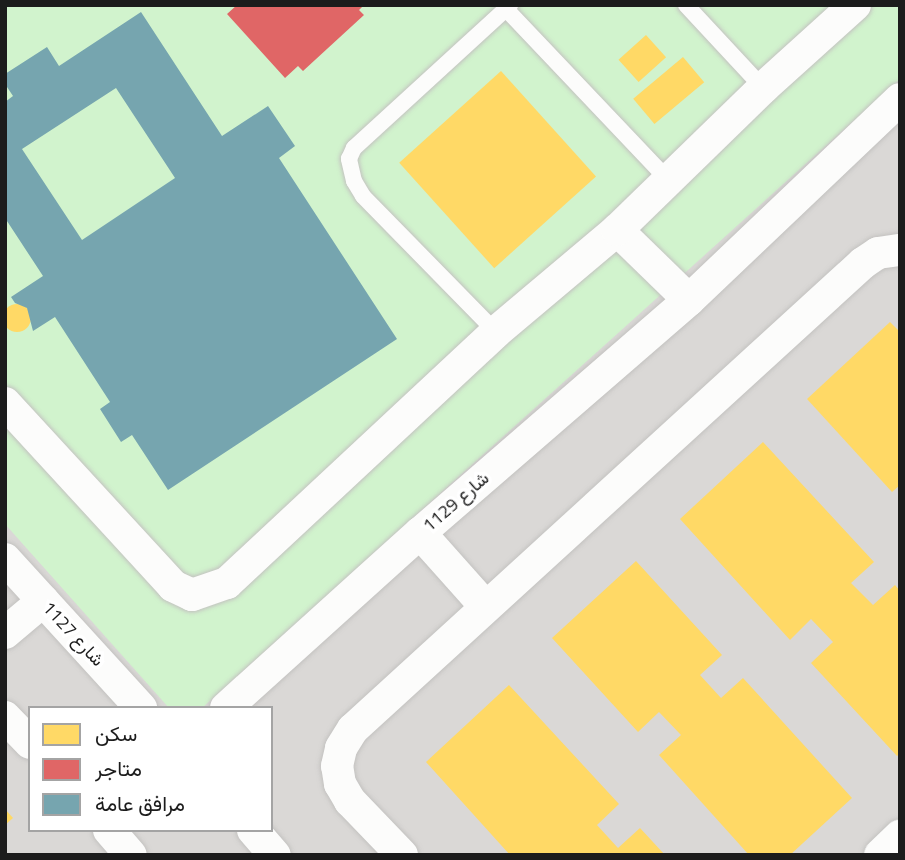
<!DOCTYPE html>
<html>
<head>
<meta charset="utf-8">
<style>
  body { margin:0 }
  #map { position:relative; width:905px; height:860px; overflow:hidden; background:#ebe8e4; font-family:"Titillium Web",Vazirmatn,sans-serif }
  div>[style] { position:absolute }
  .residential>* { inset:0; background:#dad8d6 }
  .park>* { inset:0; background:#d1f3cd }
  .homes>* { inset:0; background:#ffd966; transform-origin:0 0 }
  .round { border-radius:50% }
  .shops>* { inset:0; background:#e06666 }
  .public>* { inset:0; background:#76a5af }
  .roads { filter:drop-shadow(0 0 2px #c3c2c0) drop-shadow(0 0 2px #c3c2c0) }
  .service>* { height:16px; margin:-8px; padding:0 8px; transform-origin:8px; border-radius:8px; background:#fcfcfb }
  .minor>* { height:32px; margin:-16px; padding:0 16px; transform-origin:16px; border-radius:16px; background:#fcfcfb }
  span { translate:-50% -50%; white-space:nowrap; text-align:center; line-height:1.15; -webkit-text-stroke:7px #fff; paint-order:stroke }
  .street-label { font-size:18px; color:#1c1c1c }
  .frame { position:absolute; inset:0; border:7px solid #1c1c1c; pointer-events:none }
  .legend { position:absolute; left:28px; top:706px; width:245px; height:126px; box-sizing:border-box; background:#fff; border:2px solid #a4a4a4; margin:0; padding:9px 12px; list-style:none; font-size:21px; color:#1c1c1c }
  .legend li { display:flex; align-items:center; gap:14px; height:35px }
  .legend b { width:35px; border:2px solid #a4a4a4 }
</style>
</head>
<body>
<div id="map">
  <div class="residential">
    <div style="clip-path:polygon(evenodd,5px 5px,900px 5px,900px 855px,5px 855px,5px 5px,30px 708px,271px 708px,271px 830px,30px 830px,30px 708px)"></div>
  </div>
  <div class="park">
    <div style="clip-path:polygon(5px 5px,900px 5px,900px 79px,202px 708px,169px 708px,5px 524px)"></div>
  </div>
  <div class="homes">
    <div style="left:646px;top:35px;width:30px;height:37px;rotate:48deg"></div>
    <div style="left:683px;top:57px;width:33px;height:65px;rotate:50deg"></div>
    <div style="left:501px;top:71px;width:142px;height:137px;rotate:48deg"></div>
    <div class="round" style="left:3px;top:304px;width:28px;height:28px"></div>
    <div style="clip-path:polygon(890px 322px,900px 332px,900px 485px,892px 492px,807px 399px)"></div>
    <div style="clip-path:polygon(763px 442px,874px 562px,851px 583px,873px 605px,895px 585px,900px 591px,900px 753px,897px 756px,811px 663px,833px 642px,811px 619px,790px 640px,680px 519px)"></div>
    <div style="clip-path:polygon(636px 561px,722px 655px,700px 675px,721px 698px,743px 678px,852px 798px,790px 855px,749px 855px,659px 755px,681px 735px,659px 712px,638px 732px,552px 638px)"></div>
    <div style="clip-path:polygon(509px 685px,619px 804px,597px 825px,618px 848px,640px 828px,665px 855px,510px 855px,426px 762px)"></div>
    <div style="clip-path:polygon(5px 809px,13px 818px,5px 825px)"></div>
  </div>
  <div class="shops">
    <div style="clip-path:polygon(237px 5px,364px 5px,359px 10px,364px 15px,303px 71px,298px 66px,285px 78px,227px 14px)"></div>
  </div>
  <div class="public">
    <div style="clip-path:polygon(evenodd,141px 12px,222px 136px,268px 106px,295px 146px,279px 158px,397px 339px,168px 490px,132px 435px,121px 442px,100px 409px,110px 402px,55px 317px,33px 331px,27px 308px,15px 303px,11px 297px,43px 276px,5px 218px,5px 102px,13px 96px,5px 84px,5px 74px,47px 47px,59px 66px,141px 12px,116px 88px,175px 178px,82px 240px,22px 149px,116px 88px)"></div>
  </div>
  <div class="roads">
    <div class="service">
      <div style="left:686px;top:5px;width:113px;rotate:47.1deg"></div>
      <div style="left:506px;top:9px;width:236px;rotate:46.5deg"></div>
      <div style="left:496px;top:332px;width:190px;rotate:-134.4deg"></div>
      <div style="left:363px;top:196px;width:17px;rotate:-121deg"></div>
      <div style="left:354px;top:181px;width:23px;rotate:-103deg"></div>
      <div style="left:349px;top:159px;width:12px;rotate:-66deg"></div>
      <div style="left:354px;top:148px;width:212px;rotate:-42.5deg"></div>
    </div>
    <div class="minor">
      <div style="left:617px;top:230px;width:100px;rotate:44.2deg"></div>
      <div style="left:5px;top:403px;width:248px;rotate:47.4deg"></div>
      <div style="left:173px;top:586px;width:21px;rotate:25deg"></div>
      <div style="left:192px;top:595px;width:37px;rotate:-19deg"></div>
      <div style="left:227px;top:583px;width:368px;rotate:-43deg"></div>
      <div style="left:496px;top:332px;width:158px;rotate:-40.1deg"></div>
      <div style="left:617px;top:230px;width:204px;rotate:-44.2deg"></div>
      <div style="left:763px;top:88px;width:124px;rotate:-42.1deg"></div>
      <div style="left:420px;top:533px;width:99px;rotate:48.3deg"></div>
      <div style="left:5px;top:559px;width:202px;rotate:47.6deg"></div>
      <div style="left:5px;top:633px;width:50px;rotate:-40.1deg"></div>
      <div style="left:226px;top:708px;width:261px;rotate:-42.1deg"></div>
      <div style="left:420px;top:533px;width:356px;rotate:-40.9deg"></div>
      <div style="left:689px;top:300px;width:291px;rotate:-43.6deg"></div>
      <div style="left:5px;top:717px;width:36px;rotate:46deg"></div>
      <div style="left:109px;top:830px;width:33px;rotate:49deg"></div>
      <div style="left:253px;top:830px;width:33px;rotate:49deg"></div>
      <div style="left:402px;top:855px;width:75px;rotate:-133.9deg"></div>
      <div style="left:350px;top:801px;width:20px;rotate:-120deg"></div>
      <div style="left:340px;top:784px;width:18px;rotate:-99deg"></div>
      <div style="left:337px;top:766px;width:18px;rotate:-77deg"></div>
      <div style="left:341px;top:748px;width:22px;rotate:-58deg"></div>
      <div style="left:353px;top:729px;width:691px;rotate:-42.42deg"></div>
      <div style="left:863px;top:263px;width:18px;rotate:-34deg"></div>
      <div style="left:878px;top:253px;width:22px;rotate:-8deg"></div>
      <div style="left:880px;top:855px;width:28px;rotate:-44deg"></div>
    </div>
  </div>
  <div class="street-label">
    <span style="left:456px;top:502px;rotate:-41deg">شارع 1129</span>
    <span style="left:73px;top:634px;rotate:47deg">شارع 1127</span>
  </div>
  <div class="frame"></div>
  <ul class="legend">
  <li><b style="height:19px;background:#ffd966"></b>سكن</li>
  <li><b style="height:19px;background:#e06666"></b>متاجر</li>
  <li><b style="height:19px;background:#76a5af"></b>مرافق عامة</li>
  </ul>
</div>
</body>
</html>
